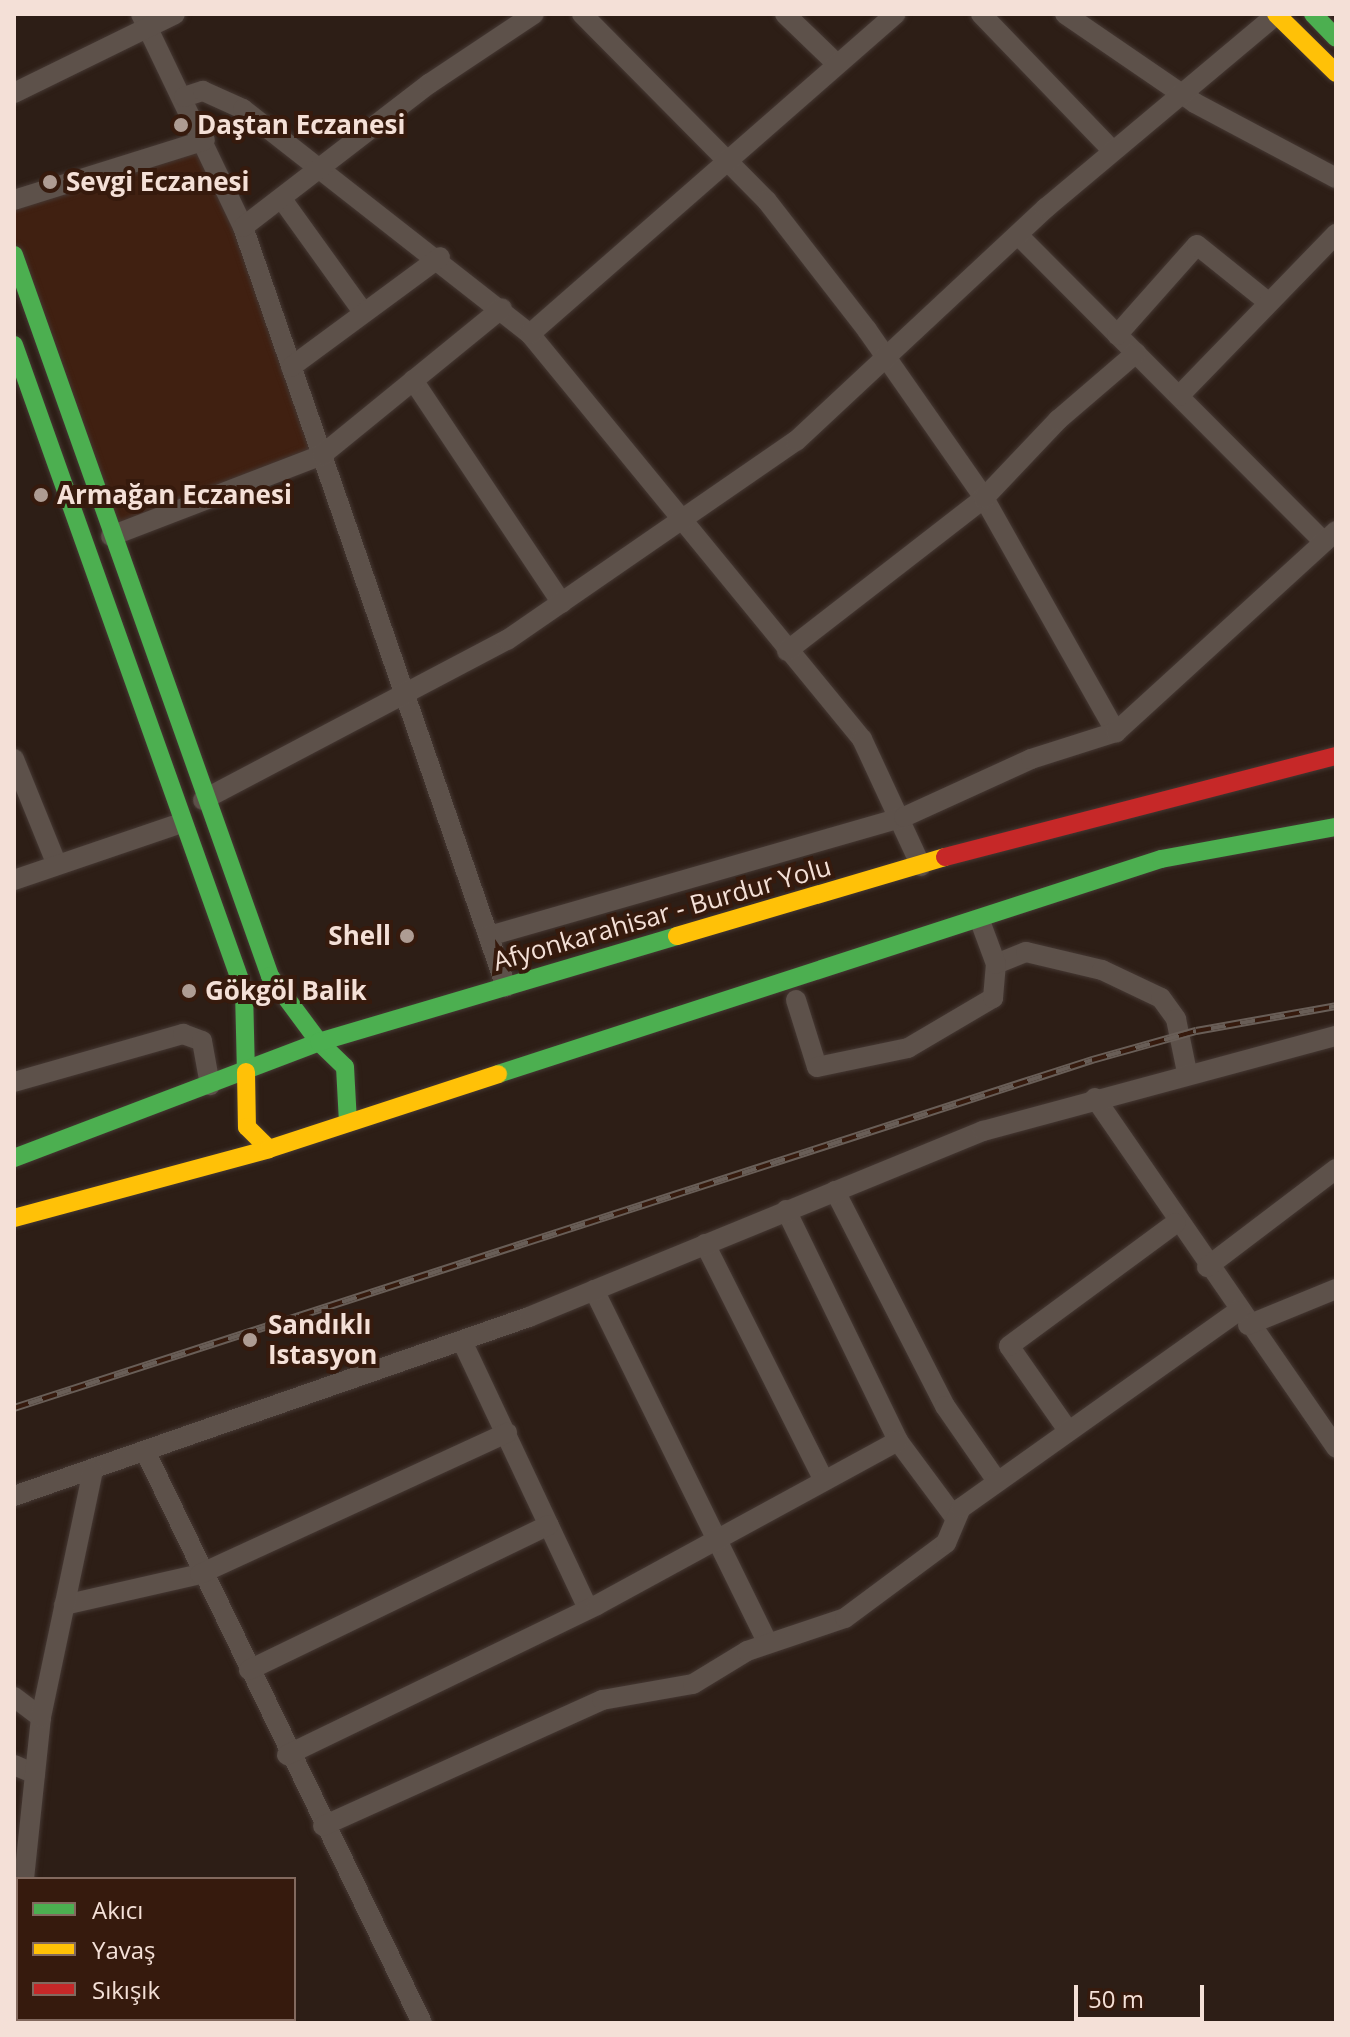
<!DOCTYPE html>
<html>
<head>
<meta charset="utf-8">
<style>
  body { margin:0 }
  #map { position:relative; width:1350px; height:2037px; overflow:hidden; background:#2d1e16; font-family:"Open Sans",sans-serif }
  div>[style] { position:absolute }
  .built>* { inset:0; background:#402011 }
  .roads { filter:drop-shadow(0 0 2px #453833) drop-shadow(0 0 2px #453833) }
  .street>* { height:20px; margin:-10px; padding:0 10px; transform-origin:10px; border-radius:10px; background:#5d514a }
  .fast>* { height:18px; margin:-9px; padding:0 9px; transform-origin:9px; border-radius:9px; background:#4caf50 }
  .slow>* { height:18px; margin:-9px; padding:0 9px; transform-origin:9px; border-radius:9px; background:#ffc107 }
  .jam>* { height:18px; margin:-9px; padding:0 9px; transform-origin:9px; border-radius:9px; background:#c62828 }
  .rail>* { height:8px; margin-top:-4px; transform-origin:0; background:repeating-linear-gradient(90deg,#361a0d 0 15px,#695e57 0 30px); box-sizing:border-box; border-block:2px solid #695e57 }
  .dots>* { width:22px; height:22px; translate:-50% -50%; box-sizing:border-box; border:4px solid #361a0d; border-radius:50% }
  span { translate:-50% -50%; white-space:nowrap; text-align:center; line-height:1.15; -webkit-text-stroke:8px #361a0d; paint-order:stroke }
  .poi-label { font-size:26px; color:#f4e0d7; font-weight:700 }
  .left { translate:0 -50%; text-align:left }
  .right { translate:-100% -50%; text-align:right }
  .street-label { font-size:26px; color:#f4e0d7 }
  .frame { position:absolute; inset:0; border:16px solid #f4e0d7; pointer-events:none }
  .legend { position:absolute; left:16px; top:1877px; width:280px; height:144px; box-sizing:border-box; background:#361a0d; border:2px solid #82695e; margin:0; padding:10px 14px; list-style:none; font-size:24px; color:#f4e0d7 }
  .legend li { display:flex; align-items:center; gap:16px; height:40px }
  .legend b { width:40px; border:2px solid #82695e }
  .scale { position:absolute; left:1074px; top:1985px; width:130px; height:36px; box-sizing:border-box; border:4px solid #f4e0d7; border-top:0; padding-left:10px; font-size:24px; line-height:28px; white-space:nowrap; color:#f4e0d7; -webkit-text-stroke:6px #361a0d; paint-order:stroke }
</style>
</head>
<body>
<div id="map">
  <div class="built">
    <div style="clip-path:polygon(205px 140px,322px 455px,111px 536px,14px 255px,14px 200px)"></div>
  </div>
  <div class="roads">
    <div class="street">
      <div style="left:141px;top:14px;width:236px;rotate:64.4deg"></div>
      <div style="left:243px;top:227px;width:804px;rotate:70.91deg"></div>
      <div style="left:582px;top:14px;width:263px;rotate:45.3deg"></div>
      <div style="left:767px;top:201px;width:163px;rotate:52.2deg"></div>
      <div style="left:867px;top:330px;width:205px;rotate:55.1deg"></div>
      <div style="left:984px;top:498px;width:269px;rotate:60.6deg"></div>
      <div style="left:785px;top:14px;width:72px;rotate:43.9deg"></div>
      <div style="left:981px;top:14px;width:190px;rotate:46.1deg"></div>
      <div style="left:1065px;top:14px;width:158px;rotate:34.4deg"></div>
      <div style="left:1195px;top:103px;width:160px;rotate:28deg"></div>
      <div style="left:14px;top:93px;width:179px;rotate:-26.1deg"></div>
      <div style="left:184px;top:97px;width:20px;rotate:-18deg"></div>
      <div style="left:203px;top:91px;width:44px;rotate:24.2deg"></div>
      <div style="left:243px;top:109px;width:365px;rotate:38.1deg"></div>
      <div style="left:530px;top:334px;width:524px;rotate:50.66deg"></div>
      <div style="left:862px;top:739px;width:140px;rotate:65.1deg"></div>
      <div style="left:14px;top:200px;width:200px;rotate:-17.4deg"></div>
      <div style="left:284px;top:202px;width:135px;rotate:54.3deg"></div>
      <div style="left:243px;top:227px;width:235px;rotate:-37.6deg"></div>
      <div style="left:429px;top:84px;width:126px;rotate:-33.7deg"></div>
      <div style="left:1019px;top:236px;width:432px;rotate:45.1deg"></div>
      <div style="left:530px;top:334px;width:486px;rotate:-41.2deg"></div>
      <div style="left:1117px;top:335px;width:120px;rotate:-48.4deg"></div>
      <div style="left:1197px;top:245px;width:91px;rotate:38.8deg"></div>
      <div style="left:291px;top:367px;width:185px;rotate:-36.4deg"></div>
      <div style="left:413px;top:380px;width:268px;rotate:56.3deg"></div>
      <div style="left:1179px;top:396px;width:226px;rotate:-45.9deg"></div>
      <div style="left:111px;top:536px;width:226px;rotate:-21deg"></div>
      <div style="left:322px;top:455px;width:232px;rotate:-39.2deg"></div>
      <div style="left:787px;top:651px;width:249px;rotate:-37.8deg"></div>
      <div style="left:984px;top:498px;width:108px;rotate:-46.5deg"></div>
      <div style="left:1058px;top:420px;width:103px;rotate:-40.7deg"></div>
      <div style="left:14px;top:759px;width:114px;rotate:67.9deg"></div>
      <div style="left:203px;top:800px;width:344px;rotate:-27.8deg"></div>
      <div style="left:507px;top:640px;width:351px;rotate:-34.6deg"></div>
      <div style="left:796px;top:441px;width:342px;rotate:-43deg"></div>
      <div style="left:1046px;top:208px;width:302px;rotate:-40deg"></div>
      <div style="left:14px;top:880px;width:176px;rotate:-18.8deg"></div>
      <div style="left:489px;top:936px;width:432px;rotate:-16deg"></div>
      <div style="left:904px;top:817px;width:140px;rotate:-24.5deg"></div>
      <div style="left:1031px;top:759px;width:89px;rotate:-17.6deg"></div>
      <div style="left:1116px;top:732px;width:298px;rotate:-42.4deg"></div>
      <div style="left:996px;top:964px;width:32px;rotate:-22deg"></div>
      <div style="left:1026px;top:952px;width:78px;rotate:13.3deg"></div>
      <div style="left:1102px;top:970px;width:65px;rotate:25.4deg"></div>
      <div style="left:1161px;top:998px;width:26px;rotate:54deg"></div>
      <div style="left:1176px;top:1019px;width:54px;rotate:78.3deg"></div>
      <div style="left:796px;top:1000px;width:70px;rotate:72.6deg"></div>
      <div style="left:817px;top:1067px;width:93px;rotate:-11.8deg"></div>
      <div style="left:908px;top:1048px;width:99px;rotate:-30.5deg"></div>
      <div style="left:993px;top:998px;width:34px;rotate:-85deg"></div>
      <div style="left:996px;top:964px;width:46px;rotate:-110.4deg"></div>
      <div style="left:14px;top:1082px;width:176px;rotate:-15.9deg"></div>
      <div style="left:183px;top:1034px;width:20px;rotate:20deg"></div>
      <div style="left:202px;top:1041px;width:45px;rotate:79.7deg"></div>
      <div style="left:1095px;top:1098px;width:425px;rotate:55.4deg"></div>
      <div style="left:835px;top:1191px;width:242px;rotate:62.9deg"></div>
      <div style="left:945px;top:1406px;width:91px;rotate:55.3deg"></div>
      <div style="left:786px;top:1210px;width:257px;rotate:64.1deg"></div>
      <div style="left:898px;top:1441px;width:97px;rotate:53.4deg"></div>
      <div style="left:705px;top:1244px;width:265px;rotate:63.3deg"></div>
      <div style="left:1207px;top:1267px;width:162px;rotate:-37.2deg"></div>
      <div style="left:594px;top:1290px;width:394px;rotate:63.8deg"></div>
      <div style="left:1248px;top:1325px;width:95px;rotate:-22.2deg"></div>
      <div style="left:462px;top:1341px;width:296px;rotate:64.8deg"></div>
      <div style="left:1067px;top:1429px;width:101px;rotate:-124.9deg"></div>
      <div style="left:1009px;top:1346px;width:207px;rotate:-36.4deg"></div>
      <div style="left:146px;top:1453px;width:633px;rotate:64.16deg"></div>
      <div style="left:14px;top:1496px;width:545px;rotate:-19.17deg"></div>
      <div style="left:529px;top:1317px;width:491px;rotate:-22.3deg"></div>
      <div style="left:983px;top:1131px;width:366px;rotate:-15.1deg"></div>
      <div style="left:64px;top:1605px;width:139px;rotate:-12.8deg"></div>
      <div style="left:200px;top:1574px;width:338px;rotate:-24.7deg"></div>
      <div style="left:249px;top:1670px;width:333px;rotate:-25.8deg"></div>
      <div style="left:14px;top:1697px;width:34px;rotate:37deg"></div>
      <div style="left:287px;top:1755px;width:344px;rotate:-25.8deg"></div>
      <div style="left:597px;top:1605px;width:343px;rotate:-28.6deg"></div>
      <div style="left:14px;top:1765px;width:23px;rotate:23deg"></div>
      <div style="left:323px;top:1826px;width:306px;rotate:-24.3deg"></div>
      <div style="left:602px;top:1700px;width:92px;rotate:-10deg"></div>
      <div style="left:693px;top:1684px;width:63px;rotate:-31.4deg"></div>
      <div style="left:747px;top:1651px;width:103px;rotate:-18.6deg"></div>
      <div style="left:845px;top:1618px;width:126px;rotate:-36.6deg"></div>
      <div style="left:946px;top:1543px;width:38px;rotate:-67deg"></div>
      <div style="left:961px;top:1508px;width:340px;rotate:-35.4deg"></div>
      <div style="left:24px;top:1879px;width:163px;rotate:-84deg"></div>
      <div style="left:41px;top:1717px;width:252px;rotate:-78.1deg"></div>
      <div style="left:19px;top:2023px;width:4px;rotate:-90deg"></div>
    </div>
    <div class="fast">
      <div style="left:1313px;top:14px;width:33px;rotate:46deg"></div>
      <div style="left:14px;top:255px;width:765px;rotate:70.45deg"></div>
      <div style="left:270px;top:976px;width:82px;rotate:53.4deg"></div>
      <div style="left:14px;top:345px;width:686px;rotate:70.4deg"></div>
      <div style="left:244px;top:991px;width:81px;rotate:88.6deg"></div>
      <div style="left:319px;top:1042px;width:36px;rotate:44deg"></div>
      <div style="left:345px;top:1067px;width:55px;rotate:86.9deg"></div>
      <div style="left:498px;top:1074px;width:697px;rotate:-17.97deg"></div>
      <div style="left:1161px;top:859px;width:178px;rotate:-10.4deg"></div>
      <div style="left:14px;top:1158px;width:326px;rotate:-20.8deg"></div>
      <div style="left:319px;top:1042px;width:373px;rotate:-16.5deg"></div>
    </div>
    <div class="slow">
      <div style="left:1276px;top:14px;width:84px;rotate:44.5deg"></div>
      <div style="left:677px;top:936px;width:279px;rotate:-16.4deg"></div>
      <div style="left:246px;top:1072px;width:55px;rotate:89deg"></div>
      <div style="left:247px;top:1127px;width:31px;rotate:45deg"></div>
      <div style="left:14px;top:1218px;width:264px;rotate:-15.1deg"></div>
      <div style="left:269px;top:1149px;width:241px;rotate:-18.1deg"></div>
    </div>
    <div class="jam">
      <div style="left:945px;top:857px;width:404px;rotate:-14.5deg"></div>
    </div>
  </div>
  <div class="rail">
    <div style="left:14px;top:1408px;width:1133px;rotate:-17.89deg"></div>
    <div style="left:1092px;top:1060px;width:108px;rotate:-15.6deg"></div>
    <div style="left:1196px;top:1031px;width:142px;rotate:-10.1deg"></div>
  </div>
  <div class="dots">
    <div style="left:181px;top:125px;background:#ae9c93"></div>
    <div style="left:50px;top:182px;background:#ae9c93"></div>
    <div style="left:41px;top:495px;background:#ae9c93"></div>
    <div style="left:407px;top:936px;background:#ae9c93"></div>
    <div style="left:189px;top:991px;background:#ae9c93"></div>
    <div style="left:250px;top:1340px;background:#ae9c93"></div>
  </div>
  <div class="poi-label">
    <span class="left" style="left:197px;top:125px">Daştan Eczanesi</span>
    <span class="left" style="left:66px;top:182px">Sevgi Eczanesi</span>
    <span class="left" style="left:57px;top:495px">Armağan Eczanesi</span>
    <span class="right" style="left:391px;top:936px">Shell</span>
    <span class="left" style="left:205px;top:991px">Gökgöl Balik</span>
    <span class="left" style="left:268px;top:1340px">Sandıklı<br>Istasyon</span>
  </div>
  <div class="street-label">
    <span style="left:662px;top:914px;rotate:-16deg">Afyonkarahisar - Burdur Yolu</span>
  </div>
  <div class="frame"></div>
  <ul class="legend">
  <li><b style="height:10px;background:#4caf50"></b>Akıcı</li>
  <li><b style="height:10px;background:#ffc107"></b>Yavaş</li>
  <li><b style="height:10px;background:#c62828"></b>Sıkışık</li>
  </ul>
  <div class="scale">50 m</div>
</div>
</body>
</html>
